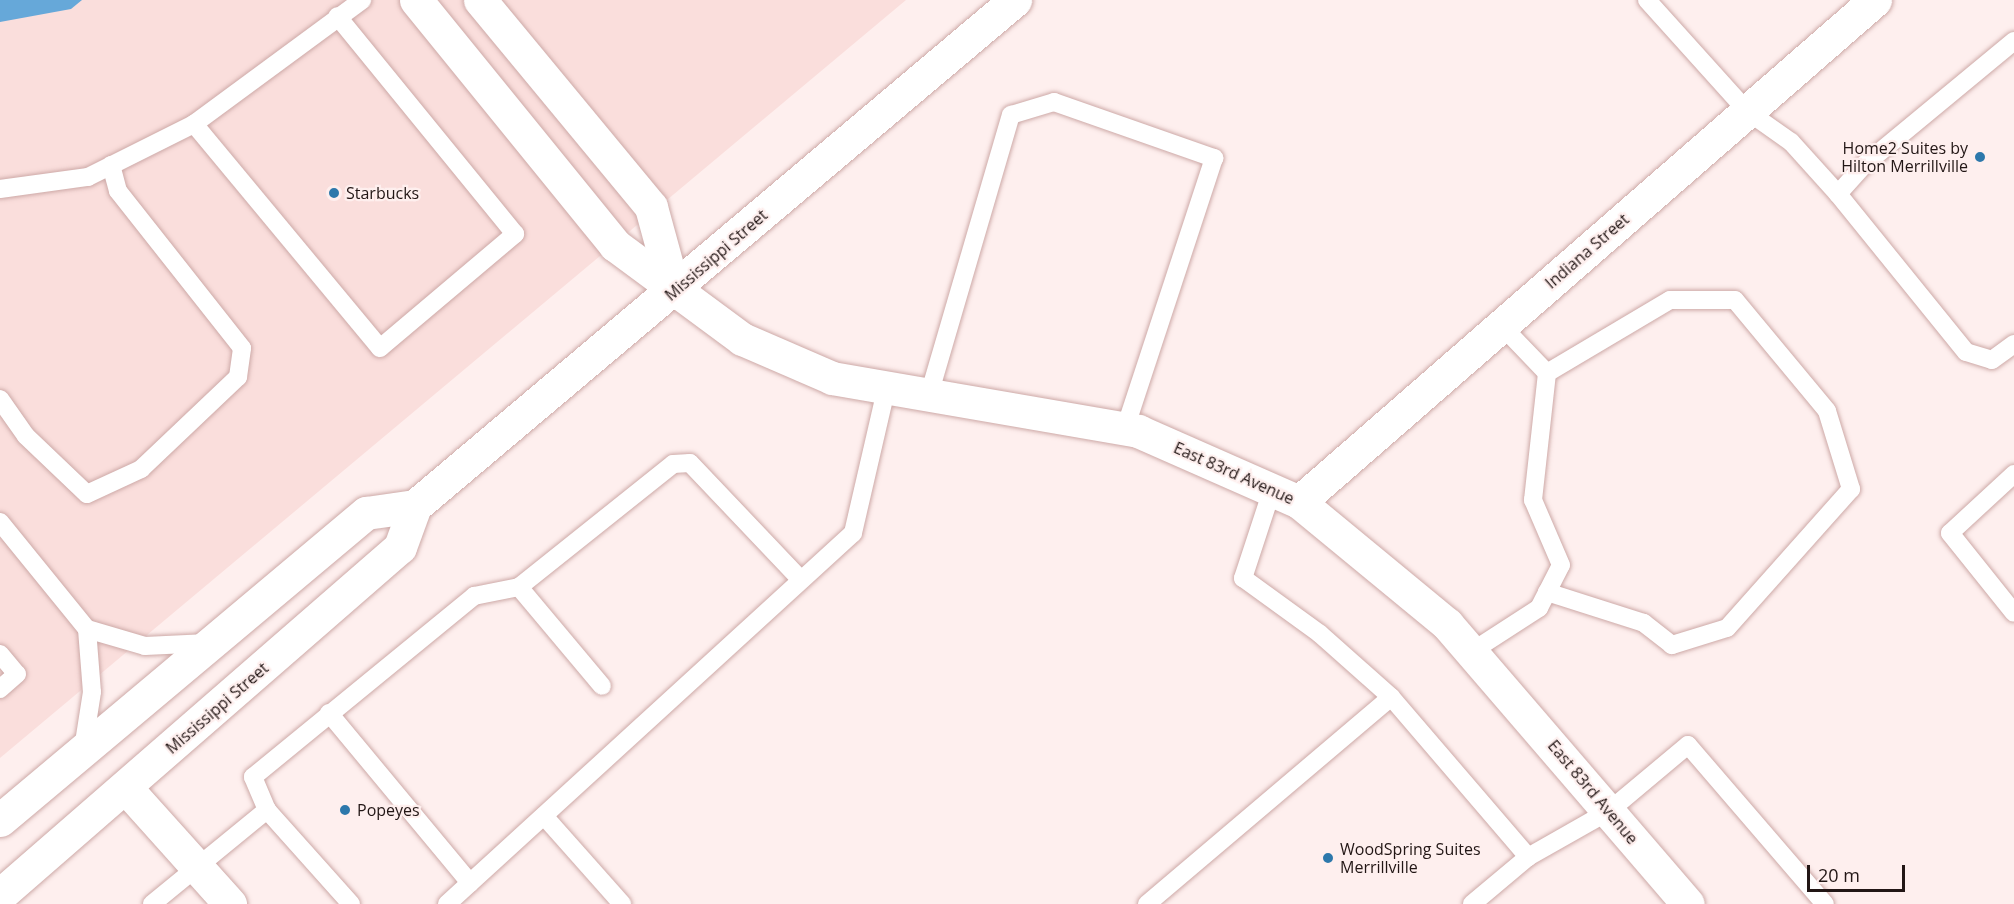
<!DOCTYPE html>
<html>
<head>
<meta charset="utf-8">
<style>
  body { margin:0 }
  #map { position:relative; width:2014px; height:904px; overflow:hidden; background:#feefee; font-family:"Open Sans",sans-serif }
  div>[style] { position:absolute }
  .built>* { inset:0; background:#fadedc }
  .water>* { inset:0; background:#66a8d9 }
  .roads { filter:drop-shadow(0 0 2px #cda9a7) drop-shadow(0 0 2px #cda9a7) }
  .lane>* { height:18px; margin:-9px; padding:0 9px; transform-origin:9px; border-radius:9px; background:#fff }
  .street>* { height:33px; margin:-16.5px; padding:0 16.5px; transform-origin:16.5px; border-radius:16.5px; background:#fff }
  .secondary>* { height:33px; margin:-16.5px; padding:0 16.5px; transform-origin:16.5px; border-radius:16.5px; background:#fff }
  .dots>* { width:16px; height:16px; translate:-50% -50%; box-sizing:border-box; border:3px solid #feefee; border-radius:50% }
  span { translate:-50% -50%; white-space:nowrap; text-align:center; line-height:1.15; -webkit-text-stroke:4.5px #feefee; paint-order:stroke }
  .poi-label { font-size:16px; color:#221615 }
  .right { translate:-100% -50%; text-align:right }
  .left { translate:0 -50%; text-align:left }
  .street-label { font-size:16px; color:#221615 }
  .scale { position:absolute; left:1807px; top:865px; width:98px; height:27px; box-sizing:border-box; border:3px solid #221615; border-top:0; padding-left:8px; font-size:18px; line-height:21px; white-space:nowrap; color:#221615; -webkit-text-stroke:4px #feefee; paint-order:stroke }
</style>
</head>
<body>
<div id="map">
  <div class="built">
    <div style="clip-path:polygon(0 0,906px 0,0 758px)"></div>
  </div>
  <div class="water">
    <div style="clip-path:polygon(0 0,82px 0,71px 9px,0 22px)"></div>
  </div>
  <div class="roads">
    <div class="lane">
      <div style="left:1647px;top:0;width:149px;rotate:48deg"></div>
      <div style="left:1747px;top:111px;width:54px;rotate:35.2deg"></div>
      <div style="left:1791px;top:142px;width:70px;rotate:47.9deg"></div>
      <div style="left:2014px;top:41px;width:195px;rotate:140.4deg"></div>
      <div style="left:1864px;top:165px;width:39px;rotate:132deg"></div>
      <div style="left:1838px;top:194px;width:203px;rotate:51deg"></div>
      <div style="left:1966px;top:352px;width:27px;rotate:17deg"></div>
      <div style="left:1992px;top:360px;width:27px;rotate:-36deg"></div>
      <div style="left:194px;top:124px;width:291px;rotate:50.3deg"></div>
      <div style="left:380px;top:348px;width:177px;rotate:-40.2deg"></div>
      <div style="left:515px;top:234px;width:281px;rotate:-129.2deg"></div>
      <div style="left:0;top:189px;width:89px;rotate:-7.8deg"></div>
      <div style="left:88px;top:177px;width:119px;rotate:-26.6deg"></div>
      <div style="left:194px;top:124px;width:209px;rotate:-36.4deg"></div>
      <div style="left:1547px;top:373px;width:143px;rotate:-30.7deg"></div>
      <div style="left:1670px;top:300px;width:65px"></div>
      <div style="left:1735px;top:300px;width:144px;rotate:50.3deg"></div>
      <div style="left:1827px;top:411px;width:82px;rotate:72.9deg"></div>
      <div style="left:1851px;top:489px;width:186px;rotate:131.7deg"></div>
      <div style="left:1727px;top:628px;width:58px;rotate:162.8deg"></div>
      <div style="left:1672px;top:645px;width:36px;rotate:-142deg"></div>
      <div style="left:1644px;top:623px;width:102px;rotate:-162.3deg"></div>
      <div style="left:929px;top:395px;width:292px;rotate:-73.7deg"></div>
      <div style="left:1011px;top:115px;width:45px;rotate:-16.8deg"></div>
      <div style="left:1054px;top:102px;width:170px;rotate:19.3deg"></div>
      <div style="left:1214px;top:158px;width:284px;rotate:108.2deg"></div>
      <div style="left:0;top:399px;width:45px;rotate:54.9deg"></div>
      <div style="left:26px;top:436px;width:84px;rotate:43.6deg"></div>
      <div style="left:87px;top:494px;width:60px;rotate:-24.8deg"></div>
      <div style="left:141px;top:469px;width:134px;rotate:-43.5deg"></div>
      <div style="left:238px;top:377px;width:29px;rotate:-82deg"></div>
      <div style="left:242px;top:348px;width:200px;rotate:-128.3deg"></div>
      <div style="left:118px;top:191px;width:27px;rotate:-105deg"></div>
      <div style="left:2014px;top:474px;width:87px;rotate:137.3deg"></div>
      <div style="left:1950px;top:533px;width:102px;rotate:51.3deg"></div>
      <div style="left:1272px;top:490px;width:93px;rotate:108.2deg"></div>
      <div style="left:1243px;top:578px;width:95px;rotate:36deg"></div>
      <div style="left:1320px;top:634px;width:95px;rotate:41.6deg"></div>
      <div style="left:1391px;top:697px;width:211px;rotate:49.4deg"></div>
      <div style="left:0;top:522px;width:138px;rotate:50.9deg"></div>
      <div style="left:87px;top:629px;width:63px;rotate:85.5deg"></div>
      <div style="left:92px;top:692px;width:58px;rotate:99deg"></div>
      <div style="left:519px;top:587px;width:129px;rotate:50deg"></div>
      <div style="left:87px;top:629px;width:60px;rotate:16.3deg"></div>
      <div style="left:145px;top:646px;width:63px;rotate:-2.7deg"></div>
      <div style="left:1471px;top:652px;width:81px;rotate:-32.9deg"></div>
      <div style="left:1539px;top:608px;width:48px;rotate:-62.9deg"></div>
      <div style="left:1561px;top:565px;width:71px;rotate:-113.3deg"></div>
      <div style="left:1533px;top:500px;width:128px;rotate:-83.7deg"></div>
      <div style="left:1547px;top:373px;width:66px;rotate:-133.8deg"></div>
      <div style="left:0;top:654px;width:26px;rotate:50deg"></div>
      <div style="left:17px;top:674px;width:23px;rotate:139deg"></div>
      <div style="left:329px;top:713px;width:221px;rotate:50.3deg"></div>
      <div style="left:267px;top:810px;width:126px;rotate:48.2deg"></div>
      <div style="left:544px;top:816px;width:118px;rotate:48.4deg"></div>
      <div style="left:152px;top:904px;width:149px;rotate:-39.3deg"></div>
      <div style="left:267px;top:810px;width:36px;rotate:-113deg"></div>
      <div style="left:253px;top:777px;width:286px;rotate:-39.3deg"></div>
      <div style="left:474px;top:596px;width:46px;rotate:-11.3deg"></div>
      <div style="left:519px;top:587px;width:197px;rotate:-38.6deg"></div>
      <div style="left:673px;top:464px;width:17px;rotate:-3deg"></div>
      <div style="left:690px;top:463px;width:161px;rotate:46.5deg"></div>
      <div style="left:447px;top:904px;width:550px;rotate:-42.42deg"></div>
      <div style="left:853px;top:533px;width:147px;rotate:-77deg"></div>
      <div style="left:1147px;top:904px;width:320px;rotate:-40.3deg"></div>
      <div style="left:1472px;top:904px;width:73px;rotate:-40deg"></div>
      <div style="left:1528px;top:857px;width:93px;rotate:-29.6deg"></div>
      <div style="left:1609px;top:811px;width:103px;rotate:-39.9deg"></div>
      <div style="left:1688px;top:745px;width:210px;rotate:49.3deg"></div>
    </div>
    <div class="street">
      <div style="left:416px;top:0;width:316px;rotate:50.9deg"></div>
      <div style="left:615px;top:245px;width:158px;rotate:36.5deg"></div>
      <div style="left:742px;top:339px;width:98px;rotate:23.4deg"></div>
      <div style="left:832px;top:378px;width:311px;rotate:9.8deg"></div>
      <div style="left:1138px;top:431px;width:176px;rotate:23.8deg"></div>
      <div style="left:1299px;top:502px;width:192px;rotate:39.5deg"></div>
      <div style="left:1447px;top:624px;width:369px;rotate:49.3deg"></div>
      <div style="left:480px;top:0;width:268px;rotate:50.4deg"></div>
      <div style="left:651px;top:207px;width:87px;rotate:74.7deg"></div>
      <div style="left:1299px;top:502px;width:764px;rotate:-41.07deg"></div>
      <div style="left:126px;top:788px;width:156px;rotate:48.1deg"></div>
    </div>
    <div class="secondary">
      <div style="left:0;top:820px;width:478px;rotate:-40deg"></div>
      <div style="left:366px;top:513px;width:49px;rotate:-8.1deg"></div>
      <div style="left:0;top:895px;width:530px;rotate:-41.02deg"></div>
      <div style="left:400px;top:547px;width:44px;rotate:-69.9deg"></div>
      <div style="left:415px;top:506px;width:785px;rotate:-40.14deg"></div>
    </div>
  </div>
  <div class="dots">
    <div style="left:1980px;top:157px;background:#2d78ab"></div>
    <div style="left:334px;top:193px;background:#2d78ab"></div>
    <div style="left:345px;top:810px;background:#2d78ab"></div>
    <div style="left:1328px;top:858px;background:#2d78ab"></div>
  </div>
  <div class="poi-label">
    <span class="right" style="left:1968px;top:157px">Home2 Suites by<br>Hilton Merrillville</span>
    <span class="left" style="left:346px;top:193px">Starbucks</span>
    <span class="left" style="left:357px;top:810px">Popeyes</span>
    <span class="left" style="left:1340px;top:858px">WoodSpring Suites<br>Merrillville</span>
  </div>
  <div class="street-label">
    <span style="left:1587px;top:251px;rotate:-41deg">Indiana Street</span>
    <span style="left:716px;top:255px;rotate:-41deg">Mississippi Street</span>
    <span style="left:1234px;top:473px;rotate:24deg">East 83rd Avenue</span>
    <span style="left:217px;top:708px;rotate:-41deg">Mississippi Street</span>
    <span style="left:1593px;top:792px;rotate:50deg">East 83rd Avenue</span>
  </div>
  <div class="scale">20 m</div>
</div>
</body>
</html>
